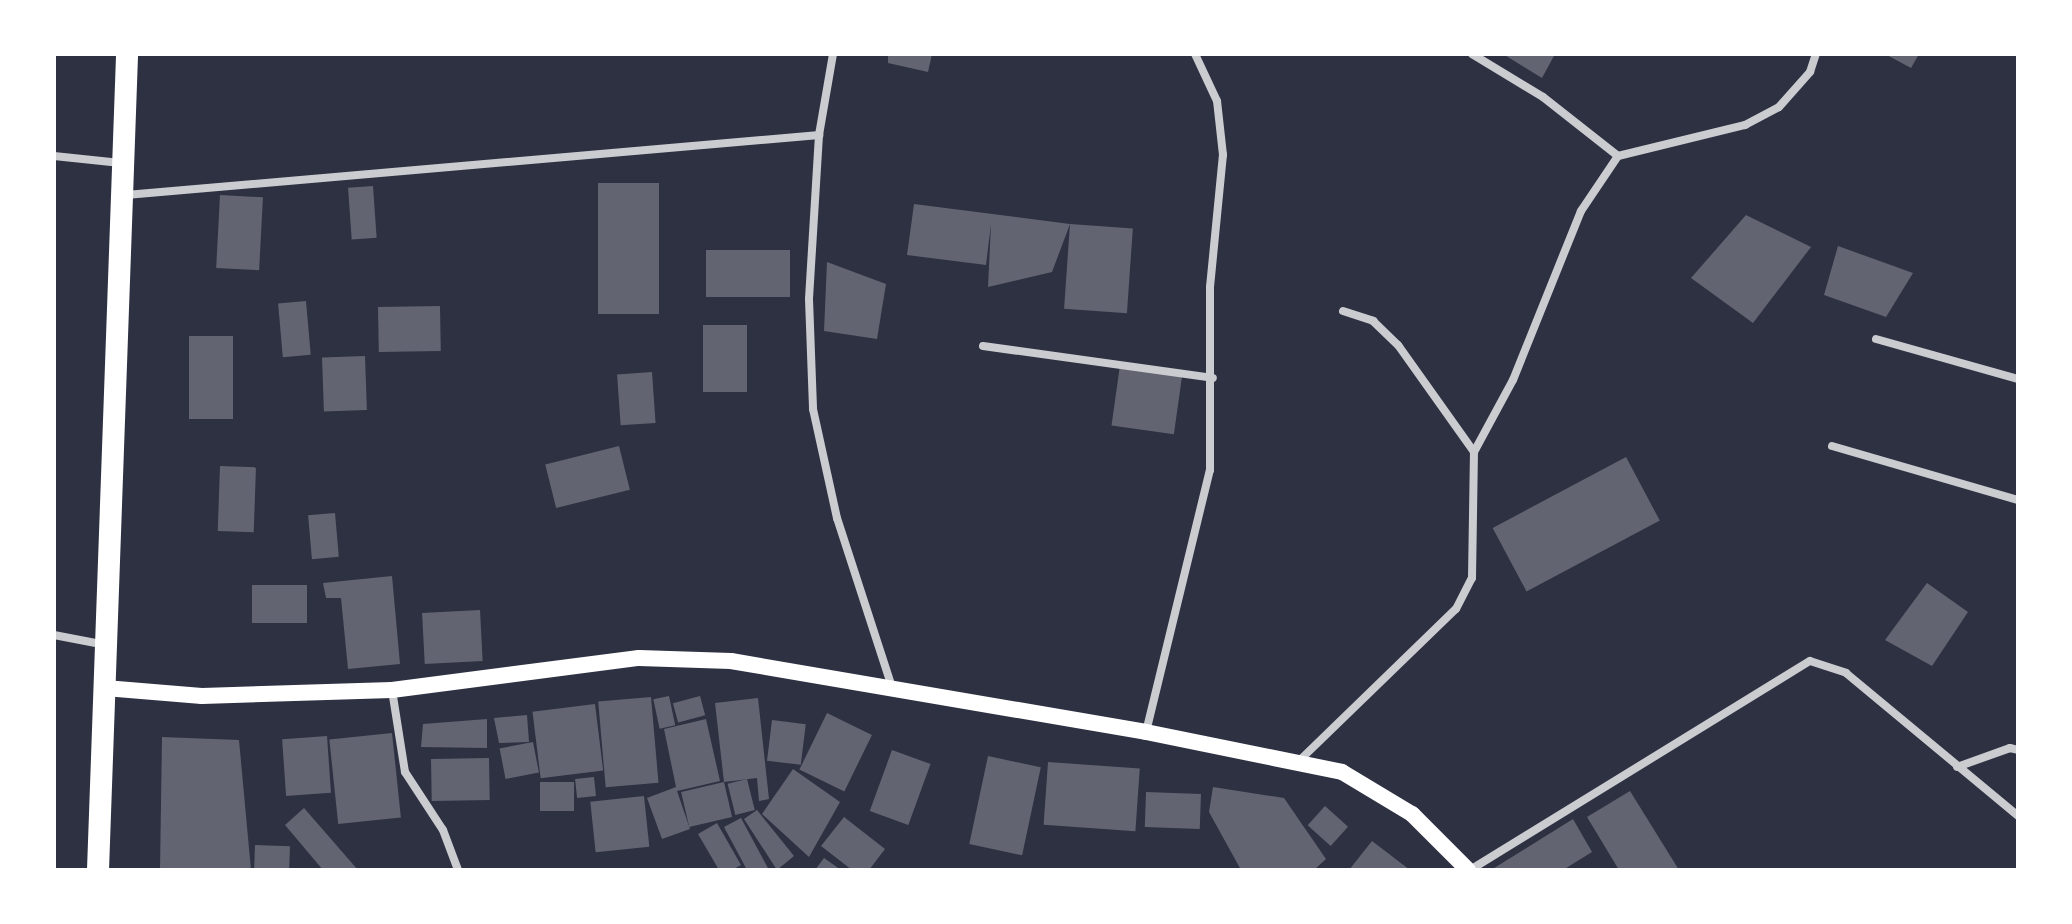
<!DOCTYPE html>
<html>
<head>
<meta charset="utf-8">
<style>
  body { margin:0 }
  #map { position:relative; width:2072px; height:924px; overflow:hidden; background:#2d3142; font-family:Ubuntu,sans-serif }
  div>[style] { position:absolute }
  .building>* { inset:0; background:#626471; transform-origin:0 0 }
  .minor>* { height:8px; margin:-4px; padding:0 4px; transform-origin:4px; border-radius:4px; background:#caccd0 }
  .secondary>* { height:16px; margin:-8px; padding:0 8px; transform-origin:8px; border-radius:8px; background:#fff }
  .trunk>* { height:22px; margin:-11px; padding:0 11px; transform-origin:11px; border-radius:11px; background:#fff }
  span { translate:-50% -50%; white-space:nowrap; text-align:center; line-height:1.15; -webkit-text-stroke:6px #fff; paint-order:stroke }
  .frame { position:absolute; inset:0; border:56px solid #fff; pointer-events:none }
</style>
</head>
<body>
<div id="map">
  <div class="building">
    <div style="clip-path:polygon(888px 54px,932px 54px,928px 72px,888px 63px)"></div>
    <div style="clip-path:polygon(1503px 54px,1555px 54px,1542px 78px)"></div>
    <div style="clip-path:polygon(1885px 54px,1919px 54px,1911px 68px)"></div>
    <div style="left:659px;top:183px;width:131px;height:61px;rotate:90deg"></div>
    <div style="left:373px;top:186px;width:52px;height:25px;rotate:86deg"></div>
    <div style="left:220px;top:195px;width:43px;height:73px;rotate:3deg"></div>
    <div style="clip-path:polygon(914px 204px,1070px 224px,1052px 272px,988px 287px,991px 224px,986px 265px,907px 255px)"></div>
    <div style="clip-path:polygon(1746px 215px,1811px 247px,1753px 323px,1691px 278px)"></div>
    <div style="left:1070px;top:224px;width:63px;height:85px;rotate:4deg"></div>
    <div style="clip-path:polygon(1838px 246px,1913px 273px,1886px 317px,1824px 295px)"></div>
    <div style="left:706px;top:250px;width:84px;height:47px"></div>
    <div style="clip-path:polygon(827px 262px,886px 284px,877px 339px,824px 331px)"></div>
    <div style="left:306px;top:301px;width:54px;height:28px;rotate:85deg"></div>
    <div style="left:440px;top:306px;width:45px;height:62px;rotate:89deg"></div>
    <div style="left:703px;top:325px;width:44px;height:67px"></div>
    <div style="left:189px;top:336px;width:44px;height:83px"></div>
    <div style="left:365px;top:356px;width:54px;height:43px;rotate:88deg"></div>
    <div style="left:1120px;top:365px;width:63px;height:61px;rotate:8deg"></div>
    <div style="left:652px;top:372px;width:51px;height:35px;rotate:86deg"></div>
    <div style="left:619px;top:446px;width:45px;height:76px;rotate:76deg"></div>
    <div style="left:1626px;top:457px;width:72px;height:151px;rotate:62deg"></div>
    <div style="left:220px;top:466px;width:36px;height:65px;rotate:2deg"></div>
    <div style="left:335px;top:513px;width:44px;height:27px;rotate:85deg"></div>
    <div style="clip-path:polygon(392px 576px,400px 664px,348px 669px,341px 598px,326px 598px,323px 583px)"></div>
    <div style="clip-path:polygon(1927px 583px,1968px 612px,1932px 666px,1885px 640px)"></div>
    <div style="left:307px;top:585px;width:38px;height:55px;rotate:90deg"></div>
    <div style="left:480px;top:610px;width:51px;height:58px;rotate:87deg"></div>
    <div style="left:669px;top:696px;width:30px;height:16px;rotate:78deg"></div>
    <div style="left:700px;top:696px;width:20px;height:28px;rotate:75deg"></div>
    <div style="left:651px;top:697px;width:86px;height:53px;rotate:85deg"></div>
    <div style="clip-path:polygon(758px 698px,769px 799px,759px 801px,757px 778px,724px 782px,715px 703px)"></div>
    <div style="left:595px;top:704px;width:67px;height:63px;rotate:83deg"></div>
    <div style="left:827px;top:713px;width:50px;height:63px;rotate:26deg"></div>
    <div style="clip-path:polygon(527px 715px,529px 742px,499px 743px,494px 718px)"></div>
    <div style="clip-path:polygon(487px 719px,487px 748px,421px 747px,423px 724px)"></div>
    <div style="clip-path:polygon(706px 719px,720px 781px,677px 791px,690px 829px,662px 839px,647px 798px,676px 787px,664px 729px)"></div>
    <div style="left:772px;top:720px;width:34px;height:41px;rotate:7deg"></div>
    <div style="left:392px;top:733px;width:85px;height:63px;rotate:84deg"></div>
    <div style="left:327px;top:736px;width:57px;height:45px;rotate:86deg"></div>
    <div style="clip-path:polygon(162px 737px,239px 740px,251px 870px,160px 870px)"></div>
    <div style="left:533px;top:742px;width:31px;height:34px;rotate:79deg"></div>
    <div style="left:892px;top:750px;width:41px;height:65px;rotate:20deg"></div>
    <div style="left:988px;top:756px;width:54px;height:90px;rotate:12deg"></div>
    <div style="left:489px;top:758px;width:42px;height:58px;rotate:89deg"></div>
    <div style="left:1048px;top:762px;width:92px;height:63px;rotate:4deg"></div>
    <div style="clip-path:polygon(793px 769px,840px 802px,809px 857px,762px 814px)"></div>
    <div style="left:594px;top:777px;width:19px;height:19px;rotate:84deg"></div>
    <div style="left:747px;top:779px;width:32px;height:20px;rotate:76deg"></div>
    <div style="left:574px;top:782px;width:29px;height:34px;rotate:90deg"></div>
    <div style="left:724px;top:782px;width:36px;height:44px;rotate:77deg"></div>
    <div style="clip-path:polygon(1213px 787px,1284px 798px,1326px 859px,1314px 870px,1241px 870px,1209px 812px)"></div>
    <div style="clip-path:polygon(1630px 791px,1679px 870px,1619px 870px,1587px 817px)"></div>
    <div style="left:1146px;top:792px;width:55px;height:35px;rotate:2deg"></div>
    <div style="left:644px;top:796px;width:51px;height:54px;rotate:84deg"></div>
    <div style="left:1325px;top:806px;width:31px;height:26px;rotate:42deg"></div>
    <div style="clip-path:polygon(304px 808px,358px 870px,323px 870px,285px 825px)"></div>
    <div style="clip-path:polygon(757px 810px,794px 856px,777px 870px,744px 819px)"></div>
    <div style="clip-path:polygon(844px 817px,885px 849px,869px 870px,852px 870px,821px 846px)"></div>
    <div style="clip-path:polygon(741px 818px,769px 870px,747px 870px,724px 827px)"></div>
    <div style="clip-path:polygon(1573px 819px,1592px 852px,1563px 870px,1491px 870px)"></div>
    <div style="clip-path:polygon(717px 823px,741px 865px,732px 870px,719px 870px,698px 834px)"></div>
    <div style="clip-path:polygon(1372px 841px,1410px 870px,1349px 870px)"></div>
    <div style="left:255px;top:845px;width:35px;height:25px;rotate:2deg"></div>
    <div style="clip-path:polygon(824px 858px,841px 870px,815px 870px)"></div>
  </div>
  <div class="minor">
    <div style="left:833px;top:54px;width:82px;rotate:99.8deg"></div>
    <div style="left:819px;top:135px;width:164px;rotate:93.5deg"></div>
    <div style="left:809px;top:299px;width:110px;rotate:87.9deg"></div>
    <div style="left:813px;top:409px;width:112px;rotate:77.6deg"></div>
    <div style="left:837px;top:518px;width:178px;rotate:72deg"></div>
    <div style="left:1472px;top:54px;width:83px;rotate:31.2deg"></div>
    <div style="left:1543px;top:97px;width:95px;rotate:38.2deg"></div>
    <div style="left:54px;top:156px;width:67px;rotate:6deg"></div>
    <div style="left:126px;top:195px;width:696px;rotate:-4.95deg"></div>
    <div style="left:1343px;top:311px;width:32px;rotate:18deg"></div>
    <div style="left:1373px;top:321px;width:35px;rotate:44deg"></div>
    <div style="left:1398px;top:345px;width:131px;rotate:54.6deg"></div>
    <div style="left:1876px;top:339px;width:148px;rotate:15.7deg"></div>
    <div style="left:983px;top:346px;width:232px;rotate:7.9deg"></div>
    <div style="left:1832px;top:446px;width:194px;rotate:16.2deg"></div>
    <div style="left:54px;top:635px;width:53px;rotate:10.9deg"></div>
    <div style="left:392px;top:690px;width:83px;rotate:81deg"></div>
    <div style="left:405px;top:772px;width:69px;rotate:56.8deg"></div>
    <div style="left:443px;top:830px;width:43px;rotate:69.4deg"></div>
    <div style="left:1146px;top:732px;width:270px;rotate:-76.3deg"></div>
    <div style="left:1210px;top:470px;width:183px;rotate:-90deg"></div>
    <div style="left:1210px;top:287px;width:133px;rotate:-84.4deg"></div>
    <div style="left:1223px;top:155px;width:54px;rotate:-96.3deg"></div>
    <div style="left:1217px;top:101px;width:52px;rotate:-115.1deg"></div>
    <div style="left:1300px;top:760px;width:217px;rotate:-44.1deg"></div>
    <div style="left:1456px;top:609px;width:35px;rotate:-63deg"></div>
    <div style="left:1472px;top:578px;width:126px;rotate:-89.1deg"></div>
    <div style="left:1474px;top:452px;width:82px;rotate:-61.6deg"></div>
    <div style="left:1513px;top:380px;width:182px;rotate:-68.1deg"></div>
    <div style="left:1581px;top:211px;width:66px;rotate:-56.1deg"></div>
    <div style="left:1618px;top:156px;width:131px;rotate:-13.7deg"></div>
    <div style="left:1745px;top:125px;width:38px;rotate:-28deg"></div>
    <div style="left:1779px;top:107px;width:47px;rotate:-48.5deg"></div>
    <div style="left:1810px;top:72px;width:19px;rotate:-72deg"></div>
    <div style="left:1957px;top:767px;width:56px;rotate:-19.7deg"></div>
    <div style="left:2010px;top:748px;width:8px;rotate:14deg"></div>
    <div style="left:1470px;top:870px;width:399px;rotate:-31.6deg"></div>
    <div style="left:1810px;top:661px;width:38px;rotate:18deg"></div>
    <div style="left:1846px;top:673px;width:224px;rotate:39.7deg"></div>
  </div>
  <div class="secondary">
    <div style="left:105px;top:688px;width:97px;rotate:4.7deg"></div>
    <div style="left:202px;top:696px;width:190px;rotate:-1.8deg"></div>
    <div style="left:392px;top:690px;width:249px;rotate:-7.4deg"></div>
    <div style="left:639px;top:658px;width:92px;rotate:1.9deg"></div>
    <div style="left:731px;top:661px;width:421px;rotate:9.7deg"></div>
    <div style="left:1146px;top:732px;width:200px;rotate:11.5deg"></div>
    <div style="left:1342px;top:772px;width:82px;rotate:31deg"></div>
    <div style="left:1412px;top:814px;width:79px;rotate:45deg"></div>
  </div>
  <div class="trunk">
    <div style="left:98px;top:870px;width:817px;rotate:-87.96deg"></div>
  </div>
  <div class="frame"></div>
</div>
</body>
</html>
